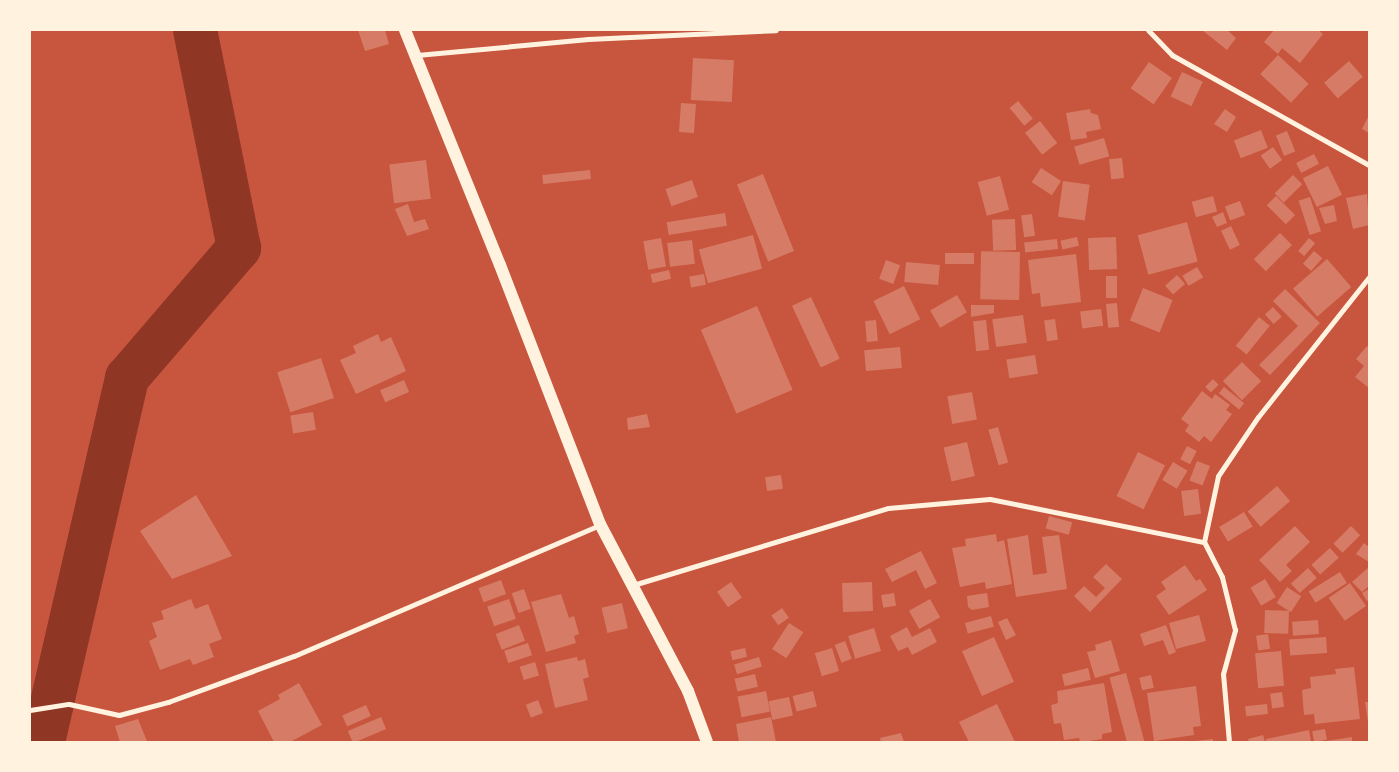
<!DOCTYPE html>
<html>
<head>
<meta charset="utf-8">
<style>
  body { margin:0 }
  #map { position:relative; width:1399px; height:772px; overflow:hidden; background:#c8553d; font-family:Arial,sans-serif }
  div>[style] { position:absolute }
  .river>* { height:44px; margin:-22px; padding:0 22px; transform-origin:22px; border-radius:22px; background:#8f3625 }
  .building>* { inset:0; background:#d67c66; transform-origin:0 0 }
  .minor>* { height:5px; margin:-2.5px; padding:0 2.5px; transform-origin:2.5px; border-radius:2.5px; background:#fff3e0 }
  .primary>* { height:12px; margin:-6px; padding:0 6px; transform-origin:6px; border-radius:6px; background:#fff3e0 }
  span { translate:-50% -50%; white-space:nowrap; text-align:center; line-height:1.15; -webkit-text-stroke:4.5px #fff3e0; paint-order:stroke }
  .frame { position:absolute; inset:0; border:31px solid #fff3e0; pointer-events:none }
</style>
</head>
<body>
<div id="map">
  <div class="river">
    <div style="left:43px;top:742px;width:374px;rotate:-77deg"></div>
    <div style="left:127px;top:378px;width:172px;rotate:-49.3deg"></div>
    <div style="left:239px;top:248px;width:222px;rotate:-101.4deg"></div>
  </div>
  <div class="building">
    <div style="clip-path:polygon(358px 30px,385px 30px,389px 44px,365px 51px)"></div>
    <div style="clip-path:polygon(1202px 30px,1227px 30px,1236px 38px,1227px 50px)"></div>
    <div style="clip-path:polygon(1274px 30px,1318px 30px,1323px 34px,1300px 63px,1282px 48px,1278px 54px,1264px 42px)"></div>
    <div style="left:1278px;top:55px;width:42px;height:26px;rotate:43deg"></div>
    <div style="left:693px;top:58px;width:41px;height:42px;rotate:3deg"></div>
    <div style="left:1349px;top:61px;width:21px;height:33px;rotate:49deg"></div>
    <div style="left:1149px;top:62px;width:28px;height:32px;rotate:35deg"></div>
    <div style="left:1182px;top:72px;width:23px;height:27px;rotate:25deg"></div>
    <div style="left:1018px;top:101px;width:23px;height:11px;rotate:50deg"></div>
    <div style="left:681px;top:103px;width:15px;height:29px;rotate:4deg"></div>
    <div style="clip-path:polygon(1090px 109px,1091px 113px,1098px 115px,1101px 129px,1086px 132px,1087px 138px,1071px 140px,1066px 113px)"></div>
    <div style="clip-path:polygon(1225px 109px,1236px 117px,1227px 132px,1214px 124px)"></div>
    <div style="clip-path:polygon(1369px 115px,1369px 133px,1362px 129px)"></div>
    <div style="left:1040px;top:121px;width:28px;height:19px;rotate:52deg"></div>
    <div style="left:1261px;top:130px;width:19px;height:29px;rotate:69deg"></div>
    <div style="left:1287px;top:131px;width:22px;height:12px;rotate:68deg"></div>
    <div style="left:1104px;top:138px;width:19px;height:31px;rotate:74deg"></div>
    <div style="left:1273px;top:147px;width:16px;height:15px;rotate:55deg"></div>
    <div style="left:1314px;top:154px;width:11px;height:20px;rotate:63deg"></div>
    <div style="left:1122px;top:158px;width:20px;height:13px;rotate:84deg"></div>
    <div style="left:426px;top:160px;width:39px;height:37px;rotate:83deg"></div>
    <div style="left:1328px;top:166px;width:32px;height:28px;rotate:64deg"></div>
    <div style="left:1041px;top:168px;width:24px;height:17px;rotate:33deg"></div>
    <div style="left:590px;top:170px;width:9px;height:48px;rotate:84deg"></div>
    <div style="left:763px;top:174px;width:83px;height:28px;rotate:68deg"></div>
    <div style="left:1293px;top:175px;width:13px;height:26px;rotate:45deg"></div>
    <div style="left:1000px;top:176px;width:35px;height:23px;rotate:75deg"></div>
    <div style="left:692px;top:180px;width:18px;height:28px;rotate:71deg"></div>
    <div style="left:1063px;top:181px;width:27px;height:36px;rotate:8deg"></div>
    <div style="clip-path:polygon(1367px 194px,1369px 225px,1353px 229px,1346px 198px)"></div>
    <div style="left:1213px;top:196px;width:16px;height:22px;rotate:75deg"></div>
    <div style="left:1276px;top:196px;width:27px;height:13px;rotate:45deg"></div>
    <div style="left:1310px;top:197px;width:36px;height:12px;rotate:72deg"></div>
    <div style="left:1240px;top:201px;width:15px;height:16px;rotate:70deg"></div>
    <div style="clip-path:polygon(408px 204px,414px 222px,425px 219px,429px 229px,407px 236px,395px 209px)"></div>
    <div style="clip-path:polygon(1334px 205px,1337px 221px,1325px 224px,1319px 208px)"></div>
    <div style="clip-path:polygon(1223px 212px,1227px 223px,1217px 227px,1212px 217px)"></div>
    <div style="left:725px;top:213px;width:13px;height:59px;rotate:81deg"></div>
    <div style="left:1032px;top:214px;width:22px;height:11px;rotate:82deg"></div>
    <div style="left:1015px;top:219px;width:31px;height:23px;rotate:88deg"></div>
    <div style="left:1187px;top:222px;width:41px;height:51px;rotate:75deg"></div>
    <div style="left:1231px;top:226px;width:21px;height:11px;rotate:65deg"></div>
    <div style="left:1280px;top:233px;width:17px;height:37px;rotate:45deg"></div>
    <div style="left:753px;top:235px;width:35px;height:56px;rotate:75deg"></div>
    <div style="left:1077px;top:237px;width:9px;height:17px;rotate:77deg"></div>
    <div style="left:1116px;top:237px;width:32px;height:28px;rotate:88deg"></div>
    <div style="left:661px;top:238px;width:29px;height:18px;rotate:80deg"></div>
    <div style="left:1309px;top:238px;width:8px;height:17px;rotate:40deg"></div>
    <div style="left:1057px;top:239px;width:10px;height:33px;rotate:84deg"></div>
    <div style="left:692px;top:240px;width:24px;height:25px;rotate:83deg"></div>
    <div style="left:1314px;top:251px;width:11px;height:17px;rotate:41deg"></div>
    <div style="left:1020px;top:252px;width:48px;height:39px;rotate:91deg"></div>
    <div style="left:945px;top:253px;width:29px;height:11px"></div>
    <div style="clip-path:polygon(1076px 254px,1081px 302px,1041px 307px,1040px 293px,1032px 294px,1028px 260px)"></div>
    <div style="left:1327px;top:259px;width:37px;height:45px;rotate:49deg"></div>
    <div style="left:886px;top:260px;width:15px;height:20px;rotate:20deg"></div>
    <div style="left:906px;top:262px;width:34px;height:20px;rotate:5deg"></div>
    <div style="left:1197px;top:267px;width:12px;height:17px;rotate:59deg"></div>
    <div style="left:669px;top:270px;width:9px;height:19px;rotate:77deg"></div>
    <div style="left:704px;top:274px;width:11px;height:15px;rotate:80deg"></div>
    <div style="left:1177px;top:275px;width:12px;height:16px;rotate:48deg"></div>
    <div style="left:1106px;top:276px;width:11px;height:22px"></div>
    <div style="left:904px;top:286px;width:37px;height:34px;rotate:64deg"></div>
    <div style="left:1143px;top:288px;width:32px;height:35px;rotate:22deg"></div>
    <div style="clip-path:polygon(1285px 289px,1320px 323px,1270px 375px,1259px 365px,1298px 326px,1273px 301px)"></div>
    <div style="left:957px;top:295px;width:20px;height:31px;rotate:60deg"></div>
    <div style="left:811px;top:297px;width:68px;height:21px;rotate:65deg"></div>
    <div style="left:1117px;top:303px;width:24px;height:11px;rotate:85deg"></div>
    <div style="clip-path:polygon(971px 305px,994px 305px,994px 313px,971px 317px)"></div>
    <div style="left:757px;top:306px;width:91px;height:61px;rotate:67deg"></div>
    <div style="left:1273px;top:307px;width:13px;height:11px;rotate:48deg"></div>
    <div style="left:1101px;top:309px;width:17px;height:21px;rotate:83deg"></div>
    <div style="left:1023px;top:315px;width:28px;height:31px;rotate:82deg"></div>
    <div style="left:1259px;top:317px;width:14px;height:37px;rotate:39deg"></div>
    <div style="left:1055px;top:319px;width:21px;height:11px;rotate:82deg"></div>
    <div style="left:876px;top:320px;width:21px;height:11px;rotate:85deg"></div>
    <div style="left:986px;top:320px;width:30px;height:13px;rotate:84deg"></div>
    <div style="clip-path:polygon(378px 334px,381px 342px,391px 337px,406px 371px,356px 394px,340px 360px,356px 353px,353px 346px)"></div>
    <div style="clip-path:polygon(1367px 346px,1369px 348px,1369px 388px,1355px 377px,1364px 366px,1356px 359px)"></div>
    <div style="left:900px;top:347px;width:21px;height:36px;rotate:85deg"></div>
    <div style="left:1035px;top:355px;width:19px;height:29px;rotate:81deg"></div>
    <div style="left:321px;top:358px;width:42px;height:46px;rotate:72deg"></div>
    <div style="left:1242px;top:362px;width:27px;height:27px;rotate:45deg"></div>
    <div style="left:1213px;top:379px;width:8px;height:11px;rotate:45deg"></div>
    <div style="left:404px;top:380px;width:13px;height:26px;rotate:67deg"></div>
    <div style="left:1224px;top:387px;width:26px;height:8px;rotate:39deg"></div>
    <div style="clip-path:polygon(1202px 391px,1212px 399px,1215px 394px,1230px 405px,1226px 410px,1232px 414px,1211px 442px,1204px 436px,1199px 442px,1185px 431px,1189px 425px,1181px 419px)"></div>
    <div style="left:972px;top:392px;width:28px;height:25px;rotate:80deg"></div>
    <div style="left:313px;top:412px;width:18px;height:23px;rotate:81deg"></div>
    <div style="clip-path:polygon(647px 414px,650px 427px,628px 430px,627px 418px)"></div>
    <div style="left:998px;top:427px;width:37px;height:10px;rotate:74deg"></div>
    <div style="left:967px;top:442px;width:35px;height:24px;rotate:77deg"></div>
    <div style="left:1187px;top:446px;width:11px;height:15px;rotate:27deg"></div>
    <div style="left:1138px;top:452px;width:30px;height:49px;rotate:26deg"></div>
    <div style="left:1197px;top:461px;width:14px;height:21px;rotate:21deg"></div>
    <div style="left:1173px;top:462px;width:17px;height:21px;rotate:31deg"></div>
    <div style="left:781px;top:475px;width:14px;height:16px;rotate:82deg"></div>
    <div style="left:1277px;top:486px;width:20px;height:39px;rotate:49deg"></div>
    <div style="left:1198px;top:489px;width:25px;height:17px;rotate:83deg"></div>
    <div style="clip-path:polygon(196px 495px,232px 556px,172px 579px,140px 531px)"></div>
    <div style="left:1244px;top:512px;width:17px;height:29px;rotate:59deg"></div>
    <div style="left:1049px;top:516px;width:24px;height:13px;rotate:15deg"></div>
    <div style="clip-path:polygon(1295px 526px,1310px 542px,1286px 565px,1292px 571px,1280px 582px,1259px 560px)"></div>
    <div style="left:1351px;top:526px;width:13px;height:25px;rotate:45deg"></div>
    <div style="clip-path:polygon(996px 534px,997px 542px,1004px 540px,1012px 584px,986px 589px,985px 582px,960px 587px,952px 548px,966px 546px,965px 539px)"></div>
    <div style="clip-path:polygon(1028px 535px,1033px 575px,1047px 573px,1042px 537px,1059px 535px,1067px 589px,1016px 597px,1007px 539px)"></div>
    <div style="clip-path:polygon(1364px 543px,1369px 547px,1369px 562px,1356px 554px)"></div>
    <div style="left:1330px;top:548px;width:13px;height:25px;rotate:48deg"></div>
    <div style="clip-path:polygon(921px 551px,937px 583px,925px 589px,916px 570px,892px 582px,885px 569px)"></div>
    <div style="clip-path:polygon(1106px 564px,1122px 579px,1090px 612px,1074px 596px,1084px 586px,1096px 597px,1105px 588px,1093px 577px)"></div>
    <div style="clip-path:polygon(1185px 565px,1196px 581px,1200px 579px,1207px 590px,1169px 615px,1156px 596px,1166px 589px,1161px 582px)"></div>
    <div style="clip-path:polygon(1369px 567px,1369px 586px,1362px 592px,1352px 582px)"></div>
    <div style="left:1308px;top:568px;width:13px;height:23px;rotate:48deg"></div>
    <div style="left:1340px;top:572px;width:13px;height:37px;rotate:58deg"></div>
    <div style="left:1265px;top:579px;width:21px;height:17px;rotate:59deg"></div>
    <div style="left:501px;top:580px;width:15px;height:24px;rotate:70deg"></div>
    <div style="left:731px;top:582px;width:19px;height:17px;rotate:55deg"></div>
    <div style="left:872px;top:582px;width:29px;height:30px;rotate:88deg"></div>
    <div style="left:1350px;top:583px;width:28px;height:26px;rotate:55deg"></div>
    <div style="left:1287px;top:587px;width:17px;height:19px;rotate:33deg"></div>
    <div style="left:524px;top:589px;width:21px;height:13px;rotate:71deg"></div>
    <div style="clip-path:polygon(1369px 589px,1369px 600px,1367px 601px,1362px 593px)"></div>
    <div style="left:894px;top:593px;width:13px;height:13px;rotate:81deg"></div>
    <div style="clip-path:polygon(987px 593px,989px 607px,972px 610px,968px 607px,967px 596px)"></div>
    <div style="clip-path:polygon(561px 594px,569px 618px,574px 616px,579px 634px,574px 636px,576px 643px,546px 652px,531px 602px)"></div>
    <div style="clip-path:polygon(191px 599px,195px 609px,208px 604px,222px 639px,209px 644px,214px 657px,193px 665px,190px 659px,160px 670px,149px 641px,157px 637px,152px 623px,164px 619px,161px 611px)"></div>
    <div style="left:509px;top:599px;width:21px;height:23px;rotate:71deg"></div>
    <div style="left:930px;top:599px;width:21px;height:24px;rotate:61deg"></div>
    <div style="left:622px;top:603px;width:26px;height:21px;rotate:77deg"></div>
    <div style="left:782px;top:608px;width:12px;height:13px;rotate:55deg"></div>
    <div style="left:1265px;top:610px;width:24px;height:23px;rotate:2deg"></div>
    <div style="left:1199px;top:615px;width:27px;height:31px;rotate:75deg"></div>
    <div style="left:991px;top:616px;width:11px;height:27px;rotate:75deg"></div>
    <div style="clip-path:polygon(1007px 618px,1016px 635px,1006px 640px,998px 622px)"></div>
    <div style="left:1318px;top:620px;width:14px;height:26px;rotate:86deg"></div>
    <div style="left:789px;top:623px;width:17px;height:31px;rotate:33deg"></div>
    <div style="left:519px;top:625px;width:17px;height:25px;rotate:69deg"></div>
    <div style="clip-path:polygon(1166px 625px,1176px 652px,1169px 655px,1163px 640px,1144px 646px,1140px 634px)"></div>
    <div style="clip-path:polygon(907px 627px,912px 637px,930px 628px,937px 642px,912px 655px,908px 647px,898px 651px,890px 636px)"></div>
    <div style="left:874px;top:628px;width:24px;height:27px;rotate:73deg"></div>
    <div style="left:1268px;top:634px;width:15px;height:12px;rotate:82deg"></div>
    <div style="left:994px;top:637px;width:49px;height:35px;rotate:66deg"></div>
    <div style="left:1326px;top:637px;width:16px;height:37px;rotate:86deg"></div>
    <div style="clip-path:polygon(1111px 640px,1120px 671px,1095px 678px,1087px 652px,1096px 650px,1095px 645px)"></div>
    <div style="left:845px;top:641px;width:19px;height:11px;rotate:69deg"></div>
    <div style="left:528px;top:643px;width:13px;height:25px;rotate:72deg"></div>
    <div style="left:745px;top:648px;width:9px;height:15px;rotate:77deg"></div>
    <div style="left:832px;top:648px;width:24px;height:18px;rotate:73deg"></div>
    <div style="left:1281px;top:651px;width:35px;height:26px;rotate:85deg"></div>
    <div style="clip-path:polygon(577px 657px,578px 661px,585px 659px,589px 677px,583px 679px,588px 700px,555px 708px,545px 664px)"></div>
    <div style="left:759px;top:657px;width:10px;height:26px;rotate:73deg"></div>
    <div style="left:535px;top:662px;width:14px;height:16px;rotate:73deg"></div>
    <div style="clip-path:polygon(1354px 667px,1360px 719px,1315px 724px,1314px 714px,1304px 715px,1302px 690px,1311px 688px,1310px 677px,1336px 674px,1335px 669px)"></div>
    <div style="left:1088px;top:668px;width:12px;height:27px;rotate:76deg"></div>
    <div style="left:1126px;top:673px;width:71px;height:17px;rotate:75deg"></div>
    <div style="left:755px;top:674px;width:13px;height:21px;rotate:77deg"></div>
    <div style="left:1151px;top:675px;width:13px;height:12px;rotate:77deg"></div>
    <div style="clip-path:polygon(299px 683px,322px 725px,290px 742px,274px 742px,258px 711px,280px 699px,278px 695px)"></div>
    <div style="clip-path:polygon(1104px 683px,1112px 732px,1102px 734px,1102px 739px,1084px 742px,1080px 742px,1079px 738px,1064px 740px,1061px 723px,1054px 724px,1051px 705px,1058px 703px,1057px 691px)"></div>
    <div style="clip-path:polygon(1196px 686px,1201px 726px,1193px 727px,1194px 735px,1154px 741px,1147px 693px)"></div>
    <div style="left:766px;top:691px;width:21px;height:29px;rotate:79deg"></div>
    <div style="left:813px;top:691px;width:16px;height:21px;rotate:76deg"></div>
    <div style="left:1282px;top:692px;width:15px;height:12px;rotate:82deg"></div>
    <div style="left:789px;top:697px;width:19px;height:21px;rotate:78deg"></div>
    <div style="left:538px;top:700px;width:14px;height:13px;rotate:69deg"></div>
    <div style="clip-path:polygon(1365px 702px,1369px 702px,1369px 722px,1368px 722px)"></div>
    <div style="clip-path:polygon(997px 704px,1015px 742px,969px 742px,959px 722px)"></div>
    <div style="left:1267px;top:704px;width:10px;height:22px;rotate:84deg"></div>
    <div style="left:366px;top:705px;width:12px;height:26px;rotate:66deg"></div>
    <div style="left:381px;top:717px;width:13px;height:36px;rotate:67deg"></div>
    <div style="clip-path:polygon(771px 717px,776px 742px,739px 742px,736px 724px)"></div>
    <div style="clip-path:polygon(138px 719px,147px 741px,120px 742px,115px 726px)"></div>
    <div style="left:1325px;top:729px;width:11px;height:13px;rotate:80deg"></div>
    <div style="clip-path:polygon(1309px 730px,1311px 742px,1266px 742px,1266px 739px)"></div>
    <div style="clip-path:polygon(901px 733px,904px 742px,881px 742px,880px 738px)"></div>
    <div style="clip-path:polygon(1263px 735px,1265px 742px,1249px 742px,1248px 739px)"></div>
    <div style="clip-path:polygon(1352px 737px,1352px 742px,1326px 742px,1326px 741px)"></div>
    <div style="clip-path:polygon(1213px 739px,1213px 742px,1195px 742px,1195px 741px)"></div>
  </div>
  <div class="minor">
    <div style="left:1148px;top:30px;width:35px;rotate:46deg"></div>
    <div style="left:1172px;top:55px;width:226px;rotate:29.2deg"></div>
    <div style="left:417px;top:55px;width:172px;rotate:-5.3deg"></div>
    <div style="left:588px;top:39px;width:188px;rotate:-2.7deg"></div>
    <div style="left:633px;top:585px;width:266px;rotate:-16.8deg"></div>
    <div style="left:888px;top:508px;width:102px;rotate:-5deg"></div>
    <div style="left:990px;top:499px;width:218px;rotate:11.4deg"></div>
    <div style="left:30px;top:710px;width:39px;rotate:-9deg"></div>
    <div style="left:69px;top:704px;width:51px;rotate:12.4deg"></div>
    <div style="left:119px;top:715px;width:51px;rotate:-14.9deg"></div>
    <div style="left:168px;top:702px;width:134px;rotate:-20.1deg"></div>
    <div style="left:294px;top:656px;width:332px;rotate:-23.2deg"></div>
    <div style="left:1229px;top:742px;width:68px;rotate:-95deg"></div>
    <div style="left:1223px;top:674px;width:46px;rotate:-74.7deg"></div>
    <div style="left:1235px;top:630px;width:55px;rotate:-103.8deg"></div>
    <div style="left:1222px;top:577px;width:39px;rotate:-117deg"></div>
    <div style="left:1204px;top:542px;width:67px;rotate:-78deg"></div>
    <div style="left:1218px;top:476px;width:71px;rotate:-55.9deg"></div>
    <div style="left:1258px;top:417px;width:179px;rotate:-51.6deg"></div>
  </div>
  <div class="primary">
    <div style="left:405px;top:30px;width:253px;rotate:68deg"></div>
    <div style="left:500px;top:265px;width:278px;rotate:68.9deg"></div>
    <div style="left:600px;top:524px;width:189px;rotate:62.2deg"></div>
    <div style="left:688px;top:691px;width:54px;rotate:69.6deg"></div>
  </div>
  <div class="frame"></div>
</div>
</body>
</html>
